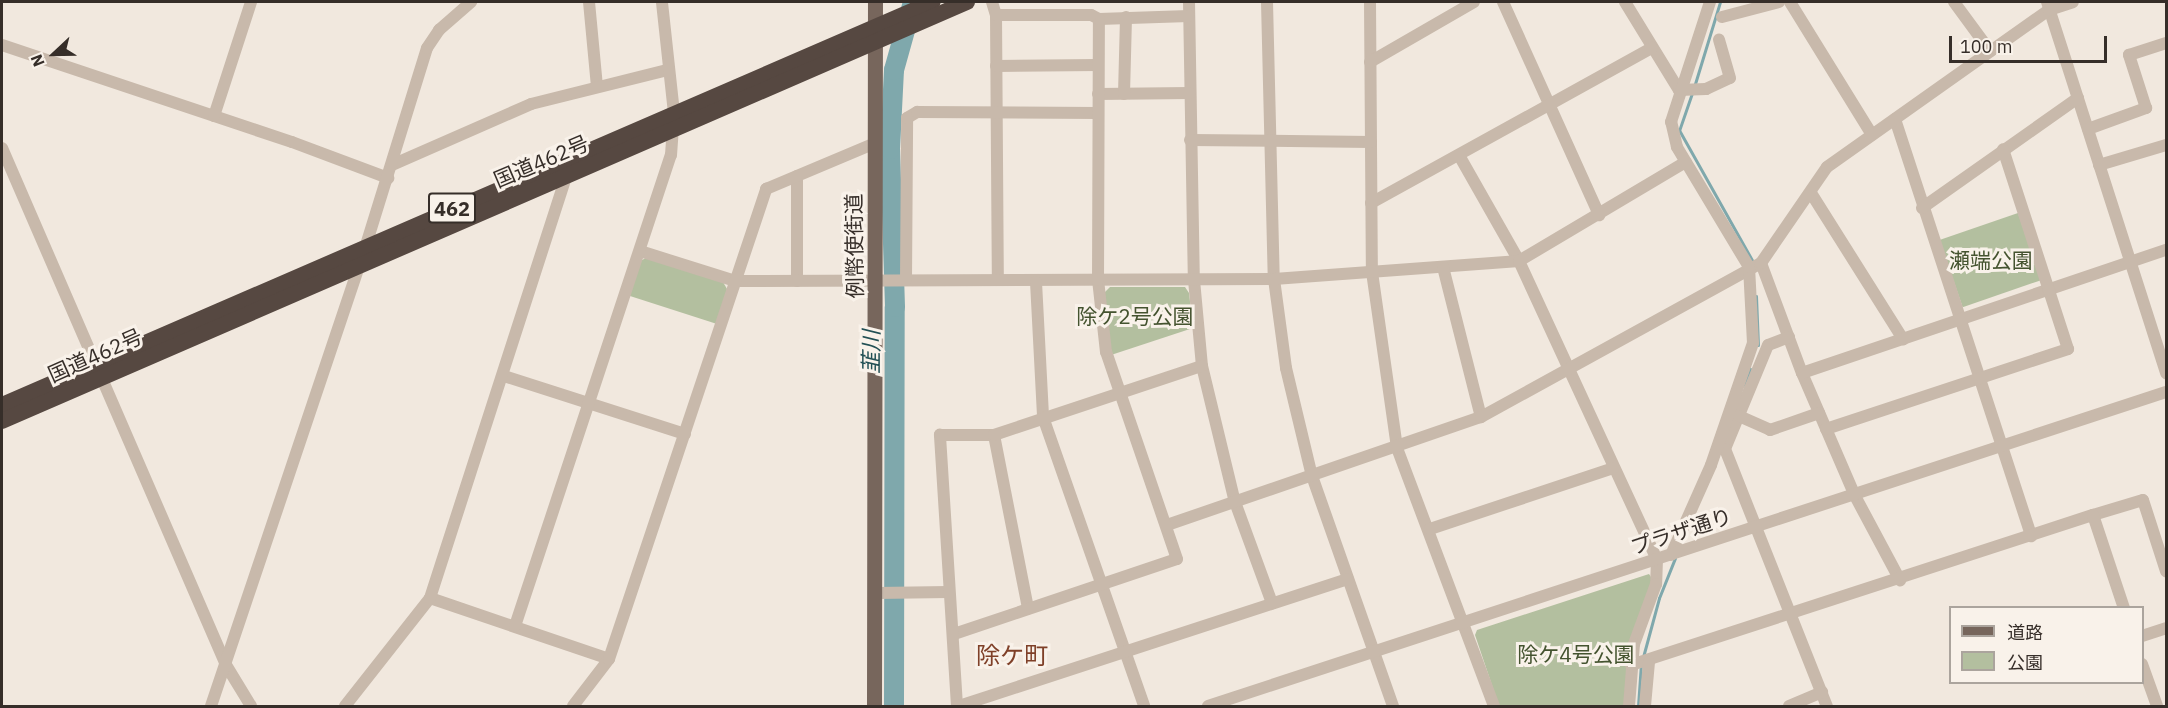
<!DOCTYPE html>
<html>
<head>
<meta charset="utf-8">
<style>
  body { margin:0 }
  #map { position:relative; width:2168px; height:708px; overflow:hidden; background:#f1e8de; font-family:"IBM Plex Sans","Noto Sans JP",sans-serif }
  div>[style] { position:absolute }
  .green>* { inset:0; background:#b3bf9f; transform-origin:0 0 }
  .stream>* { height:3px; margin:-1.5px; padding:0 1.5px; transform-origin:1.5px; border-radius:1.5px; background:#7fa8ac }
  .river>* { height:20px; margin:-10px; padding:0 10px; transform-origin:10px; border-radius:10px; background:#7fa8ac }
  .minor>* { height:12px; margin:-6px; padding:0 6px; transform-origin:6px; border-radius:6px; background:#c8b9ab }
  .major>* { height:15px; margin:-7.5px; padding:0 7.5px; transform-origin:7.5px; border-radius:7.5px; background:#77665c }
  .highway>* { height:16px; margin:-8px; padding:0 8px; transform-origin:8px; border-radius:8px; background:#564841 }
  span { translate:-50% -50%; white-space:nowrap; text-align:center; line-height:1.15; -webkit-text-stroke:6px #f9f2ea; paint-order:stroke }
  .shield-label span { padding:2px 4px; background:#f9f2ea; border:2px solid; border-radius:4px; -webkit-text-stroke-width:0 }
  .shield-label { font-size:20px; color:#362e29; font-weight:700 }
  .street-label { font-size:21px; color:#362e29 }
  .park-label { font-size:21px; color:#44532f }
  .water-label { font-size:22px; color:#225055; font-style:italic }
  .quarter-label { font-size:24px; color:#7f4028 }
  .frame { position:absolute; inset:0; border:3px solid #362e29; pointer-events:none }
  .legend { position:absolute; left:1949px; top:606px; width:195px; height:78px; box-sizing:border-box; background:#f9f2ea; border:2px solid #aba49d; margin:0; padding:8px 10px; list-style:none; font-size:18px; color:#362e29 }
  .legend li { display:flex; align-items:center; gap:12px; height:30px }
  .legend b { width:30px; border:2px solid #aba49d }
  .north { position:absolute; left:24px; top:24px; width:60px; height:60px; -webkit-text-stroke:4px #f9f2ea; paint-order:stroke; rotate:248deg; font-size:16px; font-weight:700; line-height:24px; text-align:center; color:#362e29 }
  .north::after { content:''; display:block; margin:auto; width:21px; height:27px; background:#362e29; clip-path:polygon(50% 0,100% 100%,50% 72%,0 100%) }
  .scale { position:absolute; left:1949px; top:36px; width:158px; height:27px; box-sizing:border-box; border:3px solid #362e29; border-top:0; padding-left:8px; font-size:18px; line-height:21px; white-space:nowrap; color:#362e29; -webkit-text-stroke:4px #f9f2ea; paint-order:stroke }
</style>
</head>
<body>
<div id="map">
  <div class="green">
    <div style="left:2018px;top:213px;width:71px;height:83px;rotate:71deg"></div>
    <div style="clip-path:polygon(646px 258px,723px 282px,727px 289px,717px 324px,630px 296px,640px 261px)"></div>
    <div style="clip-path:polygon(1110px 287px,1185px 287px,1189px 293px,1193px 328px,1111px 355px,1104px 293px)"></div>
    <div style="clip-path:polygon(1649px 574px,1653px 580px,1627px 666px,1624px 706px,1499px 706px,1475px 635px,1477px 630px)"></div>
  </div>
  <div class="stream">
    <div style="left:1694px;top:87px;width:89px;rotate:-73deg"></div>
    <div style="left:1692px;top:93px;width:39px;rotate:109deg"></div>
    <div style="left:1679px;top:130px;width:151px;rotate:60.7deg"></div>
    <div style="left:1756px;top:296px;width:49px;rotate:87.7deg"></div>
    <div style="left:1745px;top:385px;width:17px;rotate:-73deg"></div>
    <div style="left:1643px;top:657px;width:61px;rotate:-74.8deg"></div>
    <div style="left:1659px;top:598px;width:43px;rotate:-68.2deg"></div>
    <div style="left:1638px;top:706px;width:39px;rotate:-86deg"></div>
  </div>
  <div class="river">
    <div style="left:894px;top:706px;width:399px;rotate:-89.9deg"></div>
    <div style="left:895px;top:307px;width:158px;rotate:-91.8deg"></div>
    <div style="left:890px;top:149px;width:79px;rotate:-87.1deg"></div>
    <div style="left:894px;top:70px;width:71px;rotate:-74.4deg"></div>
  </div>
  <div class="minor">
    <div style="left:589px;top:2px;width:85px;rotate:84.6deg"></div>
    <div style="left:992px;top:2px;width:14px;rotate:73deg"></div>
    <div style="left:996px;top:15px;width:264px;rotate:89.6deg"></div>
    <div style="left:1189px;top:2px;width:278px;rotate:89deg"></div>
    <div style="left:1194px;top:280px;width:86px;rotate:84.7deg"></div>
    <div style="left:1202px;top:366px;width:140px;rotate:76.4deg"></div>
    <div style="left:1235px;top:502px;width:108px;rotate:69.9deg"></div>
    <div style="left:1267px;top:2px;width:277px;rotate:88.6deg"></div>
    <div style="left:1274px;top:279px;width:90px;rotate:82.3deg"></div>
    <div style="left:1286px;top:368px;width:111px;rotate:76.5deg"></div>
    <div style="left:1312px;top:476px;width:244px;rotate:70.6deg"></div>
    <div style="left:1370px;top:2px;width:270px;rotate:89.6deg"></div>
    <div style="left:1372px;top:272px;width:178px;rotate:81.9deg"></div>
    <div style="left:1397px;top:448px;width:276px;rotate:69.4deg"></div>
    <div style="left:1503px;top:2px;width:234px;rotate:65.7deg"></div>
    <div style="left:1625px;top:2px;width:103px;rotate:58.5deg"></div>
    <div style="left:1790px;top:2px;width:156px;rotate:58.3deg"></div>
    <div style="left:1954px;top:2px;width:61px;rotate:53.7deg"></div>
    <div style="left:2047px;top:2px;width:390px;rotate:72.2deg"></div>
    <div style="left:1722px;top:17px;width:59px;rotate:-14.7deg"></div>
    <div style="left:1099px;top:19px;width:90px;rotate:-1.9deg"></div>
    <div style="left:2px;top:45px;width:306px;rotate:18.5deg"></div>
    <div style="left:292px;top:142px;width:103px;rotate:20.6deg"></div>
    <div style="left:1370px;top:62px;width:120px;rotate:-30deg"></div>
    <div style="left:996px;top:66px;width:102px;rotate:-0.6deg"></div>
    <div style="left:1679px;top:90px;width:27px;rotate:-2deg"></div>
    <div style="left:1706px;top:89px;width:26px;rotate:-25deg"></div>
    <div style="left:1730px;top:78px;width:40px;rotate:-106deg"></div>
    <div style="left:1098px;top:94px;width:92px;rotate:-0.6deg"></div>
    <div style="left:1124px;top:94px;width:77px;rotate:-88.5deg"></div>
    <div style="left:214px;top:116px;width:120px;rotate:-72deg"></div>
    <div style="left:1895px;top:119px;width:439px;rotate:71.9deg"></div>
    <div style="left:2088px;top:129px;width:62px;rotate:-19.9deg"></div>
    <div style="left:2146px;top:108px;width:56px;rotate:-107.8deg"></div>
    <div style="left:2129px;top:55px;width:39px;rotate:-18deg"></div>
    <div style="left:1190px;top:140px;width:181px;rotate:0.6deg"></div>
    <div style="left:2px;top:148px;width:563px;rotate:66.57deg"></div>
    <div style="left:226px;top:665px;width:48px;rotate:58.6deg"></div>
    <div style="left:1460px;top:157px;width:120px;rotate:60.4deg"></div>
    <div style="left:1519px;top:261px;width:328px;rotate:65.2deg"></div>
    <div style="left:1657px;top:559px;width:25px;rotate:92deg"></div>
    <div style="left:1656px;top:584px;width:64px;rotate:110.1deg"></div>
    <div style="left:1634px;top:644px;width:62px;rotate:94.6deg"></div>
    <div style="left:392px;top:165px;width:152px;rotate:-23.7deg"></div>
    <div style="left:531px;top:104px;width:140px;rotate:-14deg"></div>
    <div style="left:2099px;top:165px;width:70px;rotate:-16.6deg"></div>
    <div style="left:797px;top:176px;width:105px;rotate:90deg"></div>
    <div style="left:1811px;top:193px;width:173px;rotate:57.8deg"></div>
    <div style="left:1371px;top:203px;width:321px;rotate:-28.9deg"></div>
    <div style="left:1922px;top:208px;width:191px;rotate:-35.2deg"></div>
    <div style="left:366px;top:245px;width:206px;rotate:-72.8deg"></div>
    <div style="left:427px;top:48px;width:22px;rotate:-56deg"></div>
    <div style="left:439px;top:30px;width:43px;rotate:-41.2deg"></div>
    <div style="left:640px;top:251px;width:100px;rotate:17.5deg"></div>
    <div style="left:735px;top:281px;width:539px;rotate:-0.21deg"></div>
    <div style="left:1274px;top:279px;width:246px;rotate:-4.2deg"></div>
    <div style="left:1519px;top:261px;width:194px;rotate:-30.7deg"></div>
    <div style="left:1761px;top:263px;width:117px;rotate:69.6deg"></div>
    <div style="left:1802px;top:373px;width:132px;rotate:66.7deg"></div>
    <div style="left:1854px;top:494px;width:98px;rotate:61.9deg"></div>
    <div style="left:1443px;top:267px;width:155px;rotate:75.8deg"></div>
    <div style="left:906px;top:280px;width:162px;rotate:-89.6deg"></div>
    <div style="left:907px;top:118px;width:12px;rotate:-31deg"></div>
    <div style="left:917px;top:112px;width:181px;rotate:0.3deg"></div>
    <div style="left:1036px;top:282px;width:135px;rotate:87deg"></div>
    <div style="left:1043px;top:417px;width:306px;rotate:70.7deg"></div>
    <div style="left:1789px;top:337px;width:22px;rotate:159deg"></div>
    <div style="left:1768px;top:345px;width:113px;rotate:112.5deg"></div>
    <div style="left:1725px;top:449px;width:277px;rotate:68.4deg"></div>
    <div style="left:1802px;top:373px;width:384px;rotate:-18.7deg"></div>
    <div style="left:504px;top:376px;width:190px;rotate:17.8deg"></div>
    <div style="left:1739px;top:416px;width:34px;rotate:24deg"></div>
    <div style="left:1770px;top:430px;width:52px;rotate:-19.1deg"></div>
    <div style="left:1826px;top:429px;width:255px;rotate:-18.3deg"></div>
    <div style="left:2068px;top:349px;width:210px;rotate:-108deg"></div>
    <div style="left:994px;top:435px;width:177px;rotate:78.9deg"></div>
    <div style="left:2093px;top:515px;width:52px;rotate:-16.7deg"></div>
    <div style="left:2143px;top:500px;width:75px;rotate:72.1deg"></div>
    <div style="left:1167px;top:525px;width:332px;rotate:-19deg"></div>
    <div style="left:1481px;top:417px;width:320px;rotate:-28.8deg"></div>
    <div style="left:1761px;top:263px;width:116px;rotate:-55.5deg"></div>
    <div style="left:1827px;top:167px;width:272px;rotate:-35.3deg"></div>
    <div style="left:2049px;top:10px;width:25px;rotate:-18deg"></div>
    <div style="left:1430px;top:529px;width:193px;rotate:-18.4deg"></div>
    <div style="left:1671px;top:555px;width:98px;rotate:-66deg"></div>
    <div style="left:1711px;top:465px;width:129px;rotate:-71deg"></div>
    <div style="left:1753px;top:343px;width:76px;rotate:-93deg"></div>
    <div style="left:1749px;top:267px;width:140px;rotate:-121deg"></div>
    <div style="left:1677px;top:147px;width:26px;rotate:-103deg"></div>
    <div style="left:1671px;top:122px;width:126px;rotate:-72deg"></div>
    <div style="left:877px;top:593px;width:72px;rotate:-0.8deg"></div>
    <div style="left:430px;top:598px;width:189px;rotate:18.8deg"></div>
    <div style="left:515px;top:626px;width:496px;rotate:-71.7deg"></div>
    <div style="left:671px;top:155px;width:42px;rotate:-85.9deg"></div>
    <div style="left:674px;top:113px;width:112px;rotate:-96.2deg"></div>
    <div style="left:954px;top:634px;width:235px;rotate:-18.6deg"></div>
    <div style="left:1177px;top:559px;width:219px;rotate:-108.9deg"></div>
    <div style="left:1106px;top:352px;width:72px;rotate:-96.3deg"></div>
    <div style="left:1098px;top:280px;width:261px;rotate:-89.8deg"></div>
    <div style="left:1099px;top:19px;width:9px;rotate:-153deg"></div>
    <div style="left:1091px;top:15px;width:95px;rotate:180deg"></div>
    <div style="left:2142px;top:636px;width:25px;rotate:-18deg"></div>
    <div style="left:2142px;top:664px;width:45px;rotate:70.3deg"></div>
    <div style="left:1631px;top:665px;width:486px;rotate:-18deg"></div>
    <div style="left:2093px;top:515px;width:98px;rotate:71.6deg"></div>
    <div style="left:211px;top:706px;width:465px;rotate:-71.4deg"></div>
    <div style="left:345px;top:706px;width:137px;rotate:-51.8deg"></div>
    <div style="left:430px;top:598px;width:446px;rotate:-72.1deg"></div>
    <div style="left:573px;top:706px;width:59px;rotate:-52.5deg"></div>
    <div style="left:609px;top:659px;width:496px;rotate:-71.5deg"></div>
    <div style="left:766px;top:189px;width:116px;rotate:-22.8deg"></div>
    <div style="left:957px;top:706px;width:272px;rotate:-93.6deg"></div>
    <div style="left:940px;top:435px;width:54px"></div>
    <div style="left:994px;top:435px;width:219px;rotate:-18.4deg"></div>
    <div style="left:959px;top:706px;width:409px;rotate:-18.1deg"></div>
    <div style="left:1208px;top:706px;width:1008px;rotate:-18.15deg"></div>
    <div style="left:1645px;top:706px;width:44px;rotate:-84.8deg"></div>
    <div style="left:1789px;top:706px;width:36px;rotate:-23deg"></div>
  </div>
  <div class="major">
    <div style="left:874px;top:706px;width:704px;rotate:-89.92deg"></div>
  </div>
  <div class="highway">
    <div style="left:2px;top:405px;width:1014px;rotate:-23.41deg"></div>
    <div style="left:2px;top:421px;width:1052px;rotate:-23.47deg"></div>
  </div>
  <div class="shield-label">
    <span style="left:452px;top:208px">462</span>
  </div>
  <div class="street-label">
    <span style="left:541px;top:161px;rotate:-23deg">国道462号</span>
    <span style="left:854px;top:246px;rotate:-91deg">例幣使街道</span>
    <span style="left:95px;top:355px;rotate:-24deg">国道462号</span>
    <span style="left:1681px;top:531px;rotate:-18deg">プラザ通り</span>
  </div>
  <div class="park-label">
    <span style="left:1991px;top:260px">瀬端公園</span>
    <span style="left:1135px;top:316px">除ケ2号公園</span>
    <span style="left:1576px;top:654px">除ケ4号公園</span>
  </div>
  <div class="water-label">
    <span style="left:871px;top:352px;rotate:-90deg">韮川</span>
  </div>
  <div class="quarter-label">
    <span style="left:1012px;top:656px">除ケ町</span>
  </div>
  <div class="frame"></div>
  <ul class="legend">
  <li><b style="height:8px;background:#77665c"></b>道路</li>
  <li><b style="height:16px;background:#b3bf9f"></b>公園</li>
  </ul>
  <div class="north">N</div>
  <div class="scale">100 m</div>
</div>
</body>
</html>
